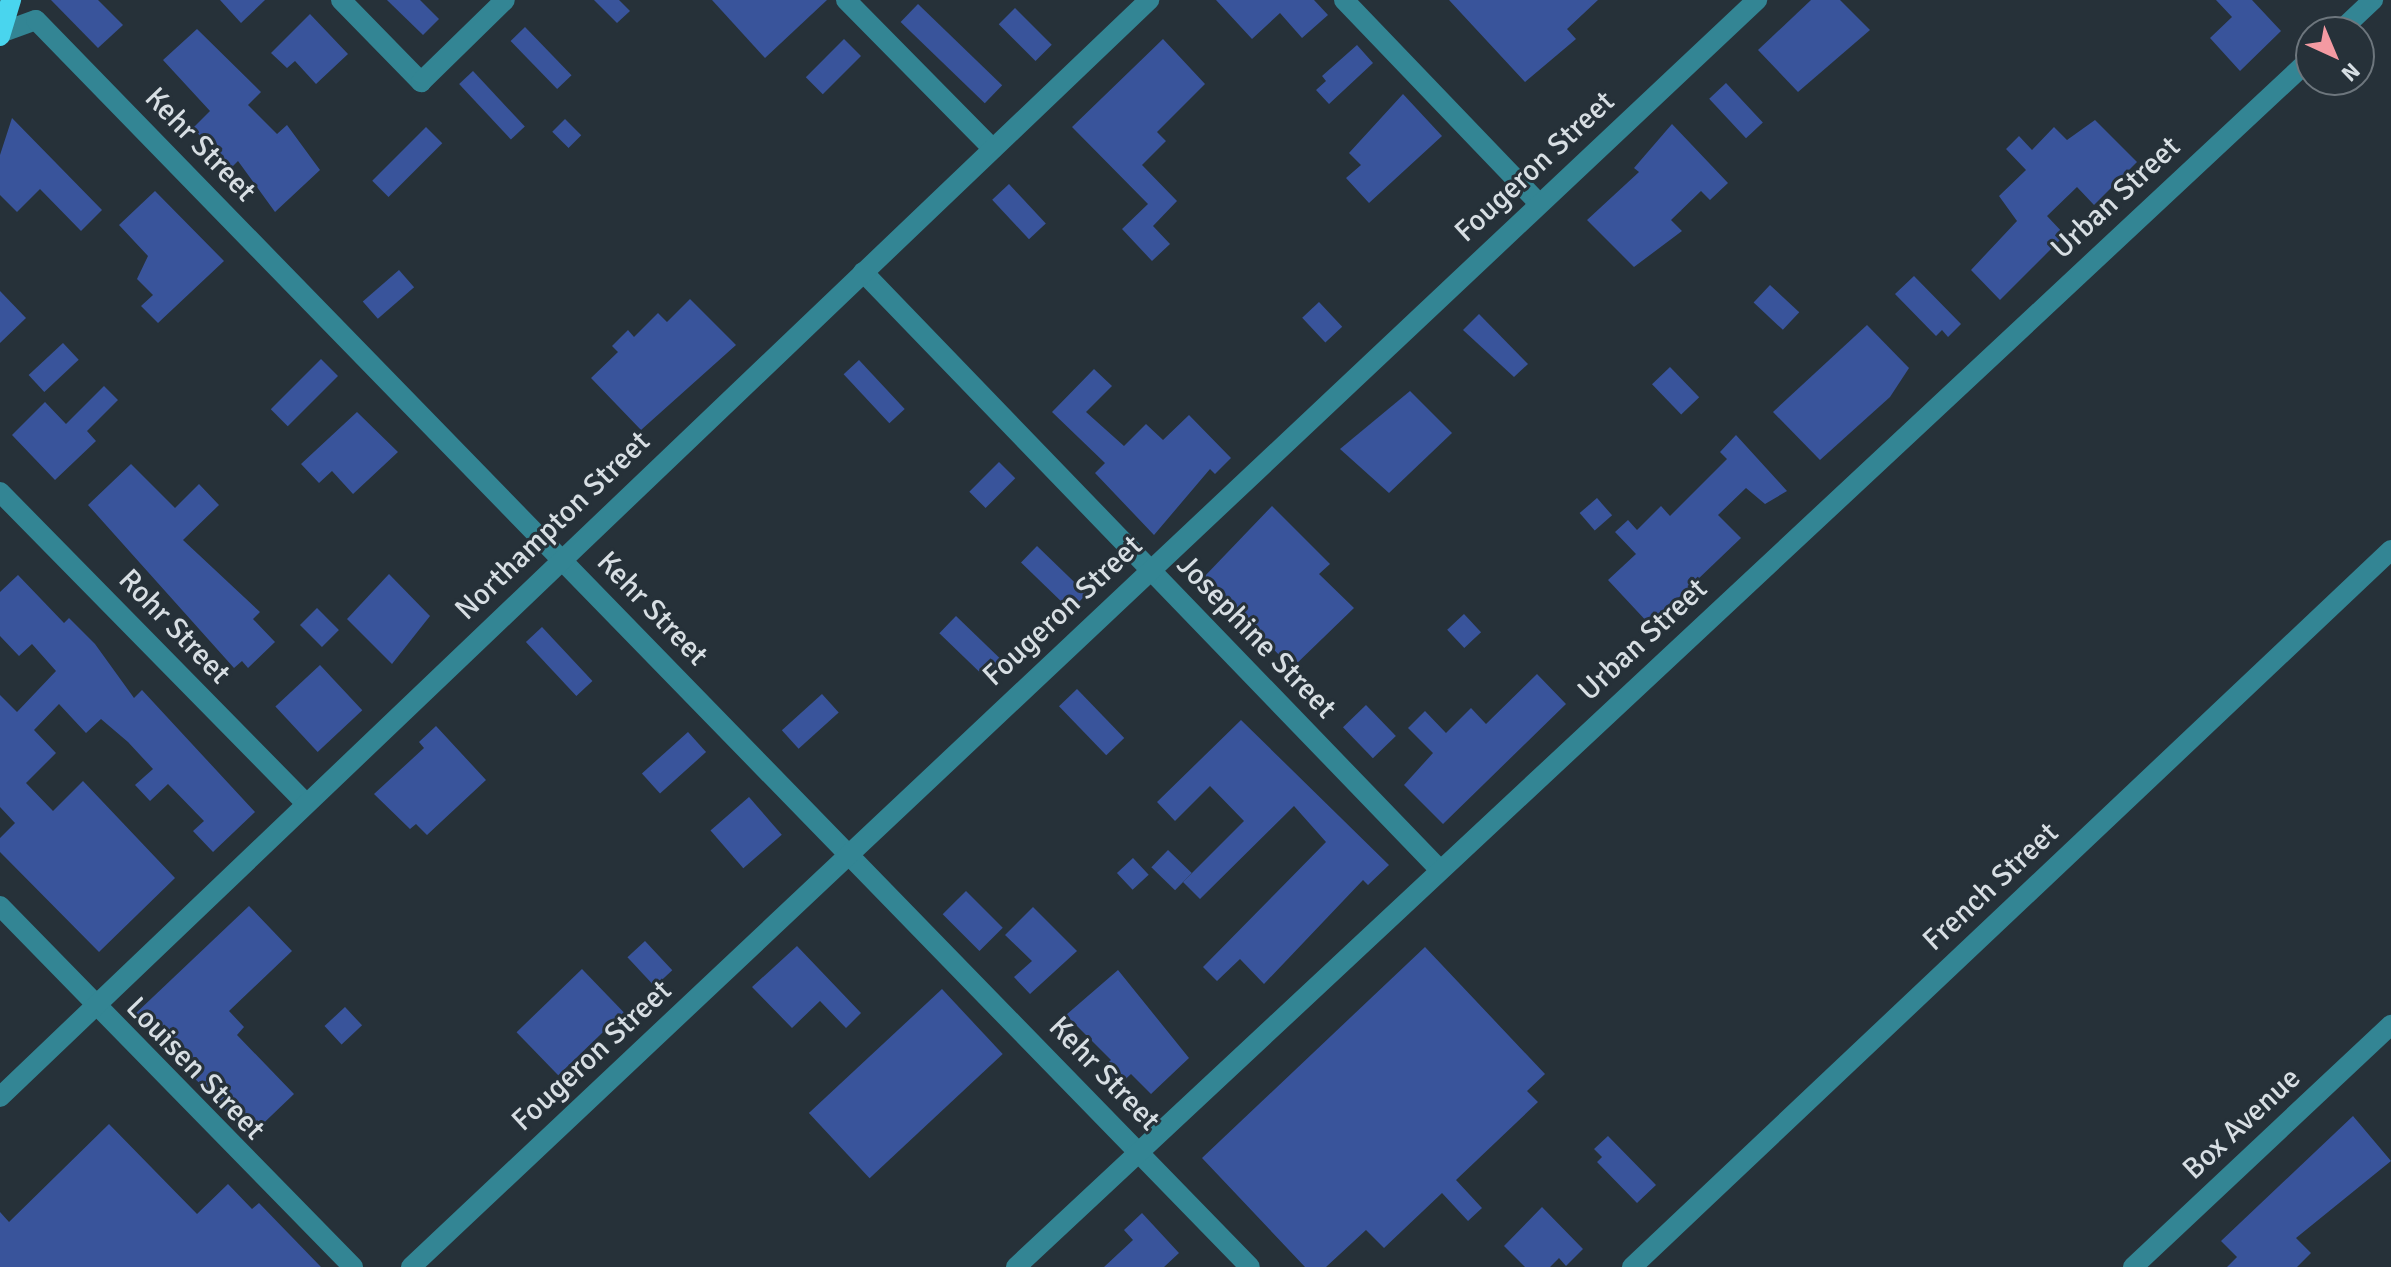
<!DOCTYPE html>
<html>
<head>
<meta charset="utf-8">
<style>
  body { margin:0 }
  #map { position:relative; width:2391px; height:1267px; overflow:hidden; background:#263139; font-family:Signika,sans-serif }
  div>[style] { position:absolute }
  .building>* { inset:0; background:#39549b; transform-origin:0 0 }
  .minor>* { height:20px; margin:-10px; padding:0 10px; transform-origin:10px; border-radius:10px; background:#338594 }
  .major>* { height:20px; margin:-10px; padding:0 10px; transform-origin:10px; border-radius:10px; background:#49d5ee }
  span { translate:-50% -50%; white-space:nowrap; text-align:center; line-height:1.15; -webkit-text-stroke:6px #263139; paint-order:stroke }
  .street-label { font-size:30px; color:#d7dee3 }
  .north { position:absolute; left:2295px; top:16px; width:80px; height:80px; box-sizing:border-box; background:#263139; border:2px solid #6d767d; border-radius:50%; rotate:136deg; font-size:22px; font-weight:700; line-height:32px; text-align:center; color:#d7dee3 }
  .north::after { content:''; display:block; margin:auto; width:28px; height:36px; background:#f49aa2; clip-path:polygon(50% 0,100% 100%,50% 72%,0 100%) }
</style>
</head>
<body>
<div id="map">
  <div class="building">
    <div style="clip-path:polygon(51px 0,98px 0,123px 25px,98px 48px)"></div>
    <div style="clip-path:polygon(220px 0,265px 0,241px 23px)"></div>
    <div style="clip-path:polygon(387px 0,420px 0,439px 19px,423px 35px)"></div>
    <div style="clip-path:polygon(594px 0,619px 0,630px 11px,617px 23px)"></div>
    <div style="clip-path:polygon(712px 0,827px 0,765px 58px)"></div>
    <div style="clip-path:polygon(1216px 0,1314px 0,1328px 15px,1302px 38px,1280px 13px,1252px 39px)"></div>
    <div style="clip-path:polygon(1449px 0,1598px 0,1567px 29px,1576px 39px,1525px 82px)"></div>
    <div style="clip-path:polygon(1811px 0,1840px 0,1870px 30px,1798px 92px,1758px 50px)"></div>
    <div style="clip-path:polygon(2216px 0,2252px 0,2281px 31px,2240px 71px,2210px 38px,2232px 17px)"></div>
    <div style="left:918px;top:4px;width:117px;height:25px;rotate:44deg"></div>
    <div style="left:1015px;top:8px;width:52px;height:23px;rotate:45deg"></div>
    <div style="clip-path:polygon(310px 14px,348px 54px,316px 84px,295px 61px,287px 68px,271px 53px)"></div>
    <div style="left:525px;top:27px;width:67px;height:20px;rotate:46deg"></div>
    <div style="clip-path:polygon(197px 29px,261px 92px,248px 105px,277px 134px,287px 125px,320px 170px,275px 212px,238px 161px,230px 169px,193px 128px,210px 111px,163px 60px)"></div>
    <div style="left:844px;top:39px;width:24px;height:54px;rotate:45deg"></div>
    <div style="clip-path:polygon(1163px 39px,1205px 84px,1157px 132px,1166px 141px,1142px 165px,1177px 201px,1153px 226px,1170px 244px,1152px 261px,1122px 229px,1148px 204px,1072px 127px)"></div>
    <div style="clip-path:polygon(1357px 45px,1373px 63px,1329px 104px,1316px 90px,1326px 81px,1322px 76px)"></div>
    <div style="left:473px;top:71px;width:76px;height:19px;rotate:47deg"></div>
    <div style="left:1726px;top:83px;width:54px;height:23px;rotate:47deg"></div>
    <div style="clip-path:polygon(1403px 94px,1442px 136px,1369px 203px,1346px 178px,1361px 165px,1349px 153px)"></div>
    <div style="clip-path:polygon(12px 118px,102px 210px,81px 231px,40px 189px,17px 212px,0 195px,0 155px)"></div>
    <div style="left:565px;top:119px;width:23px;height:18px;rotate:45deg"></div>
    <div style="clip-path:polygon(2095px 120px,2137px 162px,2094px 205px,2077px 187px,2047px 216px,2065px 235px,2000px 300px,1971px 270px,2017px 221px,1999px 196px,2026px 170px,2006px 149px,2019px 136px,2032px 150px,2054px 127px,2067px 140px)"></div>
    <div style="clip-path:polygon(1672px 124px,1728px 183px,1710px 200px,1701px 191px,1671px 220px,1682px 231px,1634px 267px,1587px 220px,1639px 172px,1634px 168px)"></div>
    <div style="left:426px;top:127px;width:23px;height:76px;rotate:45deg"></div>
    <div style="left:1009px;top:184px;width:54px;height:23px;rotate:47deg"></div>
    <div style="clip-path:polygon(155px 191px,224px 261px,158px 323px,141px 306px,153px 295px,137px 279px,148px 256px,119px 225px)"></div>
    <div style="left:399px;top:270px;width:23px;height:48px;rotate:49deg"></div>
    <div style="clip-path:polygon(1914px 276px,1961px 324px,1948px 337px,1942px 330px,1936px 336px,1895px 294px)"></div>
    <div style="left:1770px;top:285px;width:40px;height:24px;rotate:43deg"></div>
    <div style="clip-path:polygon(0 291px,26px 318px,0 343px)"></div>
    <div style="clip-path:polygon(690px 299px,736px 345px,641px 430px,591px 378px,618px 352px,612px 346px,628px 330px,634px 337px,658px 313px,667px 322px)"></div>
    <div style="left:1319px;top:302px;width:34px;height:23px;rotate:47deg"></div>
    <div style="clip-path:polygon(1479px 314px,1528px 364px,1514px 377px,1463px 330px)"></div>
    <div style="clip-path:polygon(1867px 325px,1909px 368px,1890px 397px,1820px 460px,1773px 412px)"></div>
    <div style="left:63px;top:343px;width:23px;height:47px;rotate:47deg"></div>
    <div style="left:321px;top:359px;width:24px;height:71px;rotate:45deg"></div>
    <div style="left:859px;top:360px;width:67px;height:21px;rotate:47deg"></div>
    <div style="left:1670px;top:367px;width:42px;height:25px;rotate:46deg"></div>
    <div style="clip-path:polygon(1094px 369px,1112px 386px,1086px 412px,1124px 446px,1146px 424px,1163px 440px,1189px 415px,1231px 458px,1215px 474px,1210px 469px,1154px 535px,1095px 473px,1105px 463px,1052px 412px)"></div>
    <div style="clip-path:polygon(104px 386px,118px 400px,87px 431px,96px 441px,55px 480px,12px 435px,45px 402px,66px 424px)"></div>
    <div style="clip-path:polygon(1410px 391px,1452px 433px,1389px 493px,1340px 449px)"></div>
    <div style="clip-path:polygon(357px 412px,398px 452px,353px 494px,332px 471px,319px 483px,301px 464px)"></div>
    <div style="clip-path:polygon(1736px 435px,1787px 491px,1765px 504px,1746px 488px,1718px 515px,1741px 538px,1650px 625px,1608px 580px,1636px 554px,1615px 532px,1628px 520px,1637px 530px,1661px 506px,1670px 516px,1727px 459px,1720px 452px)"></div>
    <div style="left:999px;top:462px;width:23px;height:42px;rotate:45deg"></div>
    <div style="clip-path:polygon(131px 464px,175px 508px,199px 484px,219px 505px,183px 540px,260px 612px,253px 619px,275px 642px,248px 668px,242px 661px,234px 668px,88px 505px)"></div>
    <div style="left:1597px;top:498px;width:23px;height:23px;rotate:49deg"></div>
    <div style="clip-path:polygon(1272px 506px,1330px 564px,1319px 574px,1354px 608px,1292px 668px,1203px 578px)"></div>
    <div style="left:1037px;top:546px;width:69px;height:23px;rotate:44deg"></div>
    <div style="clip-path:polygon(389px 574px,430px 616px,392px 664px,347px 619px)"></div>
    <div style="clip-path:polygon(18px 575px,64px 623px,69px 618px,95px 644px,134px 698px,142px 690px,255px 812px,213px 852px,193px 831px,204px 821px,168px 784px,150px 801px,135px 785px,153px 769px,128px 742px,101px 719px,86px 733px,59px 704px,34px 730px,56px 753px,26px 783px,53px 811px,83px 781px,175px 878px,99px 952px,0 852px,0 838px,15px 823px,0 807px,0 695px,17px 712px,56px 671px,32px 644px,19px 656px,0 636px,0 592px)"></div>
    <div style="left:317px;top:608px;width:31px;height:24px;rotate:45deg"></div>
    <div style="left:1464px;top:614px;width:25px;height:23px;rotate:47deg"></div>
    <div style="left:956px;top:616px;width:67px;height:24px;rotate:44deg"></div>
    <div style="left:542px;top:627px;width:74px;height:22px;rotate:47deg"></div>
    <div style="left:320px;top:665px;width:62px;height:61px;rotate:47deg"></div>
    <div style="clip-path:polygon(1537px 674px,1566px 704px,1443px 824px,1404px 785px,1433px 753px,1408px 728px,1425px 711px,1446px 733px,1471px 708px,1486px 724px)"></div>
    <div style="left:1077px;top:689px;width:68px;height:25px;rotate:46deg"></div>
    <div style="left:822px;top:694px;width:25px;height:54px;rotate:48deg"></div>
    <div style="left:1366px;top:705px;width:43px;height:32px;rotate:46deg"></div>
    <div style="clip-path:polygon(1241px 720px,1389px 865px,1368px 885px,1363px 880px,1264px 984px,1240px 959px,1217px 981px,1203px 967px,1326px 842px,1294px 806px,1200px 899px,1183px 882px,1244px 821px,1210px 786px,1175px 821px,1157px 802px)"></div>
    <div style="clip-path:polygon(436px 726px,486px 780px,427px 835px,416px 824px,410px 829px,374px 794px,424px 748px,419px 742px)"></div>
    <div style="left:688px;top:732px;width:27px;height:62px;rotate:48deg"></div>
    <div style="left:749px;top:797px;width:50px;height:51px;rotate:49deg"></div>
    <div style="left:1168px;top:850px;width:33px;height:24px;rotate:44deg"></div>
    <div style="left:1133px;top:858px;width:23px;height:22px;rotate:47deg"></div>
    <div style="left:966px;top:891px;width:52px;height:33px;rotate:45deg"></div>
    <div style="clip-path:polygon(249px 906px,292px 951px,229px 1011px,244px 1027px,237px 1035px,294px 1094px,250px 1136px,134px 1015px)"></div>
    <div style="clip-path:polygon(1033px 907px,1077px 951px,1030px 994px,1014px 977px,1032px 961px,1005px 935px)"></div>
    <div style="left:645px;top:941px;width:40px;height:24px;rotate:47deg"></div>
    <div style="clip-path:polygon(797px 946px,861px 1013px,846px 1028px,820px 1001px,792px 1028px,752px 987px)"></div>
    <div style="clip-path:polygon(1425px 947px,1545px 1074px,1527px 1091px,1538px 1102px,1456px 1180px,1482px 1208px,1468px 1221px,1442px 1193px,1384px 1248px,1366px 1230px,1326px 1267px,1305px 1267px,1202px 1158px)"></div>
    <div style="left:582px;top:969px;width:60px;height:91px;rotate:46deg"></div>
    <div style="clip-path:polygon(1118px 970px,1189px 1058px,1151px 1094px,1131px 1074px,1119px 1085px,1103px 1067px,1111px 1060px,1066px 1015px)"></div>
    <div style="left:942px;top:989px;width:89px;height:182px;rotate:47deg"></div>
    <div style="left:345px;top:1007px;width:25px;height:28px;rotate:47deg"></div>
    <div style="clip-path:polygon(2353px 1116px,2391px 1161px,2296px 1238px,2311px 1253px,2297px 1267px,2227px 1267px,2237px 1257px,2221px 1241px)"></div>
    <div style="clip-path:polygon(109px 1124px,197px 1214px,228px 1184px,252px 1209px,259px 1203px,321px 1267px,0 1267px,0 1212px,9px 1222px)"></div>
    <div style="clip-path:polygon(1608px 1136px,1656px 1185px,1637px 1203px,1597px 1162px,1602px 1157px,1594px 1149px)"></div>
    <div style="clip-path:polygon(1542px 1207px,1583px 1249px,1566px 1266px,1559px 1258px,1550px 1267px,1525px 1267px,1504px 1246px)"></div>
    <div style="clip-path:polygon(1142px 1213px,1179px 1253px,1164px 1267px,1104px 1267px,1133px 1240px,1124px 1230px)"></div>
  </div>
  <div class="minor">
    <div style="left:341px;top:0;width:115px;rotate:45.7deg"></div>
    <div style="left:421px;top:82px;width:117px;rotate:-44.3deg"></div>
    <div style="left:846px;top:0;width:209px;rotate:45.4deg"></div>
    <div style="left:1344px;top:0;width:281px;rotate:46.2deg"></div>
    <div style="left:2339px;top:32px;width:47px;rotate:-43.3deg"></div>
    <div style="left:0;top:33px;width:38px;rotate:-20deg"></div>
    <div style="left:36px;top:20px;width:1740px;rotate:45.77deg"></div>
    <div style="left:863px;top:272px;width:831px;rotate:46.02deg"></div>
    <div style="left:0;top:492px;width:436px;rotate:45.5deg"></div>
    <div style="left:0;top:906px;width:505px;rotate:45.64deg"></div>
    <div style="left:0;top:1097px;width:1589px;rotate:-43.67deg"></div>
    <div style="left:411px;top:1267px;width:1849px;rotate:-43.27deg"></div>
    <div style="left:1016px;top:1267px;width:1772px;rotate:-43.03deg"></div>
    <div style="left:1632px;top:1267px;width:1044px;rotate:-43.37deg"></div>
    <div style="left:2133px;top:1267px;width:354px;rotate:-43.2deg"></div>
  </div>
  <div class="major">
    <div style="left:0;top:36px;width:38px;rotate:-73deg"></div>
  </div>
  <div class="street-label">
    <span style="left:200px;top:145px;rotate:46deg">Kehr Street</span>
    <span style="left:1535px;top:167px;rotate:-43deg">Fougeron Street</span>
    <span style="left:2116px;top:198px;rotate:-43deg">Urban Street</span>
    <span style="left:553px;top:526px;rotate:-44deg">Northampton Street</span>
    <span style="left:652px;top:609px;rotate:46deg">Kehr Street</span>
    <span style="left:1063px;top:611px;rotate:-43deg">Fougeron Street</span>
    <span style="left:174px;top:627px;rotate:46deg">Rohr Street</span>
    <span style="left:1256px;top:637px;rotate:46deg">Josephine Street</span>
    <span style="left:1643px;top:640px;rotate:-43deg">Urban Street</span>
    <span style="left:1991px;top:887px;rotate:-43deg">French Street</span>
    <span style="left:592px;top:1056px;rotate:-43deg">Fougeron Street</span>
    <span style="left:195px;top:1069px;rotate:46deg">Louisen Street</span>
    <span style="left:1104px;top:1074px;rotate:46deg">Kehr Street</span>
    <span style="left:2242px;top:1124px;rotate:-43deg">Box Avenue</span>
  </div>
  <div class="north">N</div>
</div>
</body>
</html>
